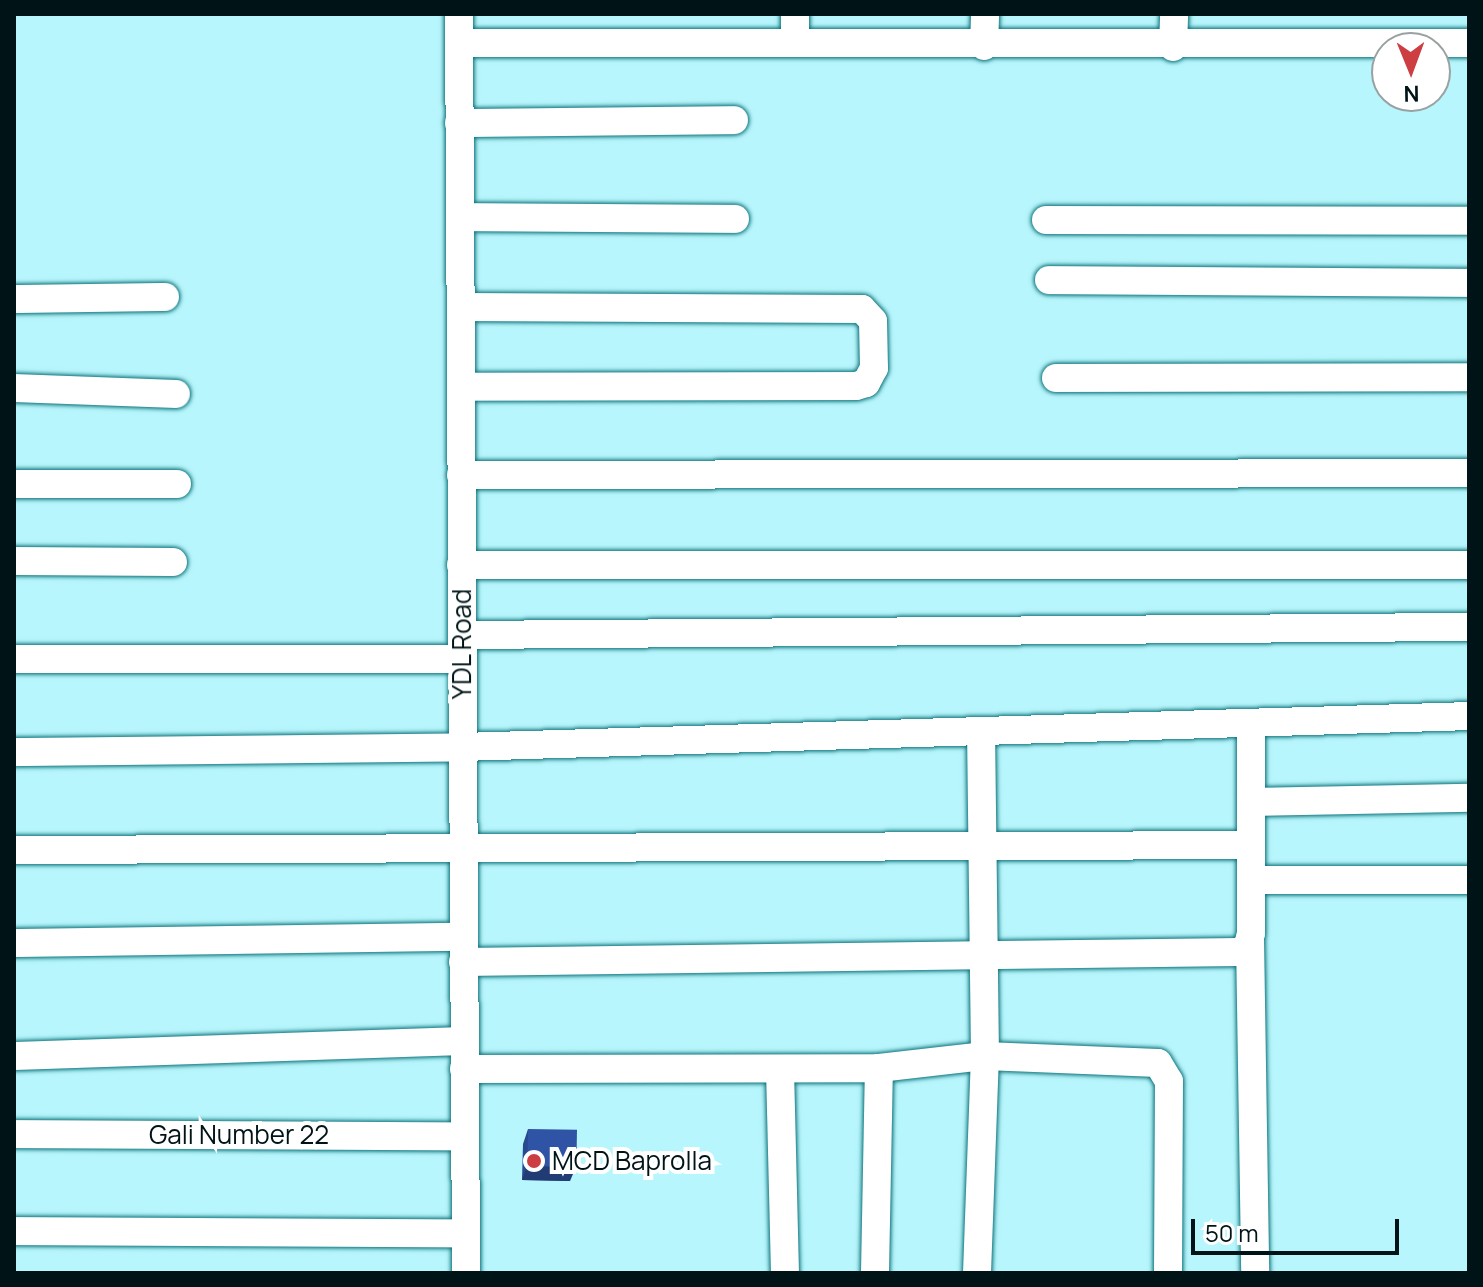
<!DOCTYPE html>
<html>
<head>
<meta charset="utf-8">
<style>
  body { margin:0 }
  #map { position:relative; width:1483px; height:1287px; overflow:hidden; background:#b7f6fc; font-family:Manrope,sans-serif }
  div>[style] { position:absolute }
  .roads { filter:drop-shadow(0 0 2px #0b737b) drop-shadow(0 0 2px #0b737b) }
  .minor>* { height:28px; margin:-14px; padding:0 14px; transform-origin:14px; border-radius:14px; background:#fff }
  .wall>* { inset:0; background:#28488f }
  .shaded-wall>* { inset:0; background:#213b74 }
  .building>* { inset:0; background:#2f54a6; transform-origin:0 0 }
  .dots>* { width:22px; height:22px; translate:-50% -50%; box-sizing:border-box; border:4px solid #fff; border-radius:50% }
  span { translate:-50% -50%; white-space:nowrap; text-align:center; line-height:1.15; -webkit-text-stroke:8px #fff; paint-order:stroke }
  .street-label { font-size:26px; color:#001417 }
  .poi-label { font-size:26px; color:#001417 }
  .left { translate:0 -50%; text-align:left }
  .frame { position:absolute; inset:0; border:16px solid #001417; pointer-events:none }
  .north { position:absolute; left:1371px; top:32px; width:80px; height:80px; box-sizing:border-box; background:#fff; border:2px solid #99a1a2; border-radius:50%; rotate:179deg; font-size:22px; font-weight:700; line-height:32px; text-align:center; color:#001417 }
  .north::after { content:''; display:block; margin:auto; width:28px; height:36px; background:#cd3e42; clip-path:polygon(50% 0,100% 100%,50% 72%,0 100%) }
  .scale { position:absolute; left:1191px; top:1219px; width:208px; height:36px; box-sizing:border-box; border:4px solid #001417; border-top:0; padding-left:10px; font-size:24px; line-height:28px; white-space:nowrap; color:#001417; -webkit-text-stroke:6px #fff; paint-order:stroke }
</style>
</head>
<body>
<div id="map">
  <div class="roads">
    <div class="minor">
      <div style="left:459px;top:14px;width:1259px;rotate:89.68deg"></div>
      <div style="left:795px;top:14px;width:29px;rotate:90deg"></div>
      <div style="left:459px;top:43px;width:1010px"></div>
      <div style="left:984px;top:46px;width:32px;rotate:-88deg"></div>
      <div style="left:1173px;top:47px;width:33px;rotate:-88deg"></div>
      <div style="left:459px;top:123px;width:275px;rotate:-0.6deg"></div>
      <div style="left:460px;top:217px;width:275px;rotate:0.4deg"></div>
      <div style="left:1046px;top:220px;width:423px;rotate:0.1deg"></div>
      <div style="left:1049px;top:280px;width:420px;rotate:0.4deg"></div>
      <div style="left:14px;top:299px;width:151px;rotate:-0.8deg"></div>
      <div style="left:461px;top:307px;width:401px;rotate:0.3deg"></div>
      <div style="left:862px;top:309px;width:16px;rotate:47deg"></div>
      <div style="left:873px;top:321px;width:47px;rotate:88.8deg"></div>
      <div style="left:874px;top:368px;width:17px;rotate:118deg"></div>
      <div style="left:866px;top:383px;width:10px;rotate:163deg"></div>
      <div style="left:856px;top:386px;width:395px;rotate:179.9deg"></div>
      <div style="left:1056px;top:378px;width:413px;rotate:-0.1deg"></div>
      <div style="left:14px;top:388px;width:162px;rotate:2.1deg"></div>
      <div style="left:461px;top:475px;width:1008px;rotate:-0.11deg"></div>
      <div style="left:14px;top:484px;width:163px"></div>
      <div style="left:14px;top:561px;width:159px;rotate:0.4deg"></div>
      <div style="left:461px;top:565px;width:1008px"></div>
      <div style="left:462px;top:635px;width:1007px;rotate:-0.46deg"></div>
      <div style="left:14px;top:659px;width:448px"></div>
      <div style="left:14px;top:752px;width:448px;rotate:-0.6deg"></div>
      <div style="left:462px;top:747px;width:1007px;rotate:-1.76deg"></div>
      <div style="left:1251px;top:802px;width:218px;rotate:-1.1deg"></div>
      <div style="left:14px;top:850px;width:1237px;rotate:-0.23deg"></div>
      <div style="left:1251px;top:880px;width:218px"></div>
      <div style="left:1250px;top:939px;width:334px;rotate:89.1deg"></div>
      <div style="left:14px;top:943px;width:449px;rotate:-0.8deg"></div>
      <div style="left:463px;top:962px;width:776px;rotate:-0.74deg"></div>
      <div style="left:1239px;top:952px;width:11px;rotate:-34deg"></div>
      <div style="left:1248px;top:946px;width:13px;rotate:-77deg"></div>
      <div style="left:1251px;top:933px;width:208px;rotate:-90deg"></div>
      <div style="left:14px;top:1056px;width:450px;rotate:-1.9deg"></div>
      <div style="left:464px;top:1069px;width:415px;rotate:-0.1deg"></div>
      <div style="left:879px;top:1068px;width:107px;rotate:-6.5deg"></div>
      <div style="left:985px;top:1056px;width:173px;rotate:2.3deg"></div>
      <div style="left:1158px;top:1063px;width:21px;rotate:59deg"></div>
      <div style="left:1169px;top:1081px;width:192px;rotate:90.3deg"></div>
      <div style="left:780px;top:1069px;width:204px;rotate:88.6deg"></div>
      <div style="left:14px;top:1134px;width:451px;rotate:0.3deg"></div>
      <div style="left:14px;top:1231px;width:451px;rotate:0.3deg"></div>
      <div style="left:875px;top:1273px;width:205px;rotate:-88.9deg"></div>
      <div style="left:977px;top:1273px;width:217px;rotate:-87.9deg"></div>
      <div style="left:985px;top:1056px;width:323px;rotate:-90.7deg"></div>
    </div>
  </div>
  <div class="wall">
    <div style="clip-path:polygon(528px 1129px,570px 1181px,522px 1180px,523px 1144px)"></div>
  </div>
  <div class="shaded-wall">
    <div style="clip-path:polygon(527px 1166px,576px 1167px,570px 1181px,522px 1180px)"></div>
  </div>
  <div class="building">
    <div style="left:528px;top:1129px;width:49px;height:37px;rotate:1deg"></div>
  </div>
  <div class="dots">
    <div style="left:534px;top:1161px;background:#cd3e42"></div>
  </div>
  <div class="street-label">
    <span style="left:462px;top:644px;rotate:-90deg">YDL Road</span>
    <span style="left:239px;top:1135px">Gali Number 22</span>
  </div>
  <div class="poi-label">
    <span class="left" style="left:552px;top:1161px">MCD Baprolla</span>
  </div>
  <div class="frame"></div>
  <div class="north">N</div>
  <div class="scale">50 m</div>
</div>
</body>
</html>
